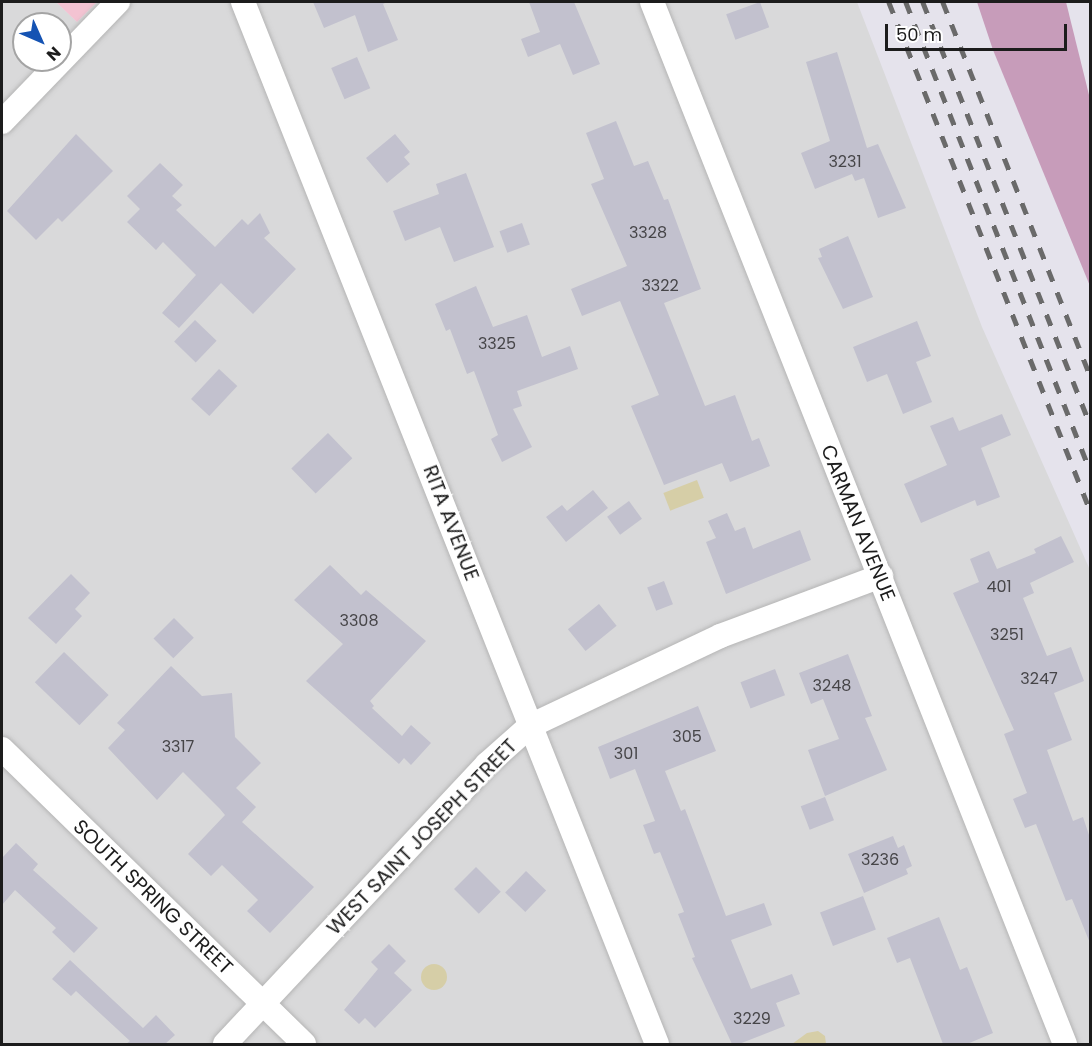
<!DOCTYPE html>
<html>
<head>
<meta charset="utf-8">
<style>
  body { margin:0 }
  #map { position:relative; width:1092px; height:1046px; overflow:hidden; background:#e5e3ec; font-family:Poppins,sans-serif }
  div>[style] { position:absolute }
  .residential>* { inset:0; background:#d9d9da }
  .forest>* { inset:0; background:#c79cba }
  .park>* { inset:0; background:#f3c3d2 }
  .water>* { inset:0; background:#d6cea7; transform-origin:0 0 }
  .round { border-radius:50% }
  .building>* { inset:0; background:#c2c1ce; transform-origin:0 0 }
  .roads { filter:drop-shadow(0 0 2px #b5b5b5) drop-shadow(0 0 2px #b5b5b5) }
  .minor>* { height:24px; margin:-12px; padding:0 12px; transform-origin:12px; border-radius:12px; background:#fff }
  .rail>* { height:4.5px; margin-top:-2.25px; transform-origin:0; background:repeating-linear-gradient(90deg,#6a6a6a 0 12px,transparent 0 24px) }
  span { translate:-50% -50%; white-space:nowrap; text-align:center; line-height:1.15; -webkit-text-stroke:5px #fff; paint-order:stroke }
  .number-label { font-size:16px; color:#464548 }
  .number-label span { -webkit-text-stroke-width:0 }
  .street-label { font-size:20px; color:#1c1c1c }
  .frame { position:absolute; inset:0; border:3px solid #1c1c1c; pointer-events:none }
  .north { position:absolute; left:12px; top:12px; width:60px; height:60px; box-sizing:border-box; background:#fff; border:2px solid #a4a4a4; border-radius:50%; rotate:135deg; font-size:16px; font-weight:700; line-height:24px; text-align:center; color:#1c1c1c }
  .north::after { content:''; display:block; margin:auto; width:21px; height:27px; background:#1553b3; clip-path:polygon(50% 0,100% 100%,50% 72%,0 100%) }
  .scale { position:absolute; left:885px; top:24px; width:182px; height:27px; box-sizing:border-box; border:3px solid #1c1c1c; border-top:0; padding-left:8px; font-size:18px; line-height:21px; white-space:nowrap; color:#1c1c1c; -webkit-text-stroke:4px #fff; paint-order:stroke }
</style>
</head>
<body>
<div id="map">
  <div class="residential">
    <div style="clip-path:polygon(evenodd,2px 2px,56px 2px,77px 22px,97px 2px,857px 2px,982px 327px,1090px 570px,1090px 1044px,2px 1044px,2px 2px,24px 24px,60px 24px,60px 60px,24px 60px,24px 24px)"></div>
  </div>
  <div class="forest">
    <div style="clip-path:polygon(977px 2px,1066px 2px,1090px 99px,1090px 286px,993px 50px)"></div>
  </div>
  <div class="park">
    <div style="clip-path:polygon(56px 2px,97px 2px,77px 22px)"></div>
  </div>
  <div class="water">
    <div style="left:697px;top:480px;width:19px;height:36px;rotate:69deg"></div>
    <div class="round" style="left:421px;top:964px;width:26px;height:26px"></div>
    <div style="clip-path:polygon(818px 1031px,825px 1036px,826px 1044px,792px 1044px,807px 1033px)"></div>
  </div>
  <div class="building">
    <div style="clip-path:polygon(313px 2px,387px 2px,383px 4px,398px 40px,368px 52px,355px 15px,324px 28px)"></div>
    <div style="clip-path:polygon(529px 2px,574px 2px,600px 64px,573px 75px,560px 44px,528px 57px,521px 39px,540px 32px)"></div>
    <div style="left:760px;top:2px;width:27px;height:36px;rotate:70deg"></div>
    <div style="clip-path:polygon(837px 52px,867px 148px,878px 144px,906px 208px,878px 218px,864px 178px,855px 181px,852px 174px,815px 189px,801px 153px,830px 141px,806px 62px)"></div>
    <div style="left:357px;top:57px;width:34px;height:28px;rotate:67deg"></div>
    <div style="clip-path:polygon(616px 121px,634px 166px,648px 161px,664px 200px,668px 199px,701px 289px,664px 303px,705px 406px,735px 395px,752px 441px,759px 438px,770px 466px,730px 482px,722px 463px,664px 485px,631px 406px,659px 395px,620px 301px,582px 316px,571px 289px,627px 266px,591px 184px,604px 179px,586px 133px)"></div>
    <div style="clip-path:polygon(76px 134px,113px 171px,62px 222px,58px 218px,36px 240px,7px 211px)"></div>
    <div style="clip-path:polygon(395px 134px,410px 152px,404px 157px,410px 164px,387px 183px,366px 158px)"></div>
    <div style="clip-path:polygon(160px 163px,183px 185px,172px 196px,182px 205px,176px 210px,215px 247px,242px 219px,248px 225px,260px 213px,270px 233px,264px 238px,296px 269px,253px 314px,221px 283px,179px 328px,162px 313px,196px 275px,163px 242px,156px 250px,127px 222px,140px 209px,127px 196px)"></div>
    <div style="clip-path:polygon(466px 173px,494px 247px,454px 262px,440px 227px,405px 241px,393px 211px,439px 194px,436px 184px)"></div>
    <div style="left:522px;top:223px;width:23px;height:24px;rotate:70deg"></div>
    <div style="clip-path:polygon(848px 236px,873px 297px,843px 309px,818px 258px,822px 257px,819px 249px)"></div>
    <div style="clip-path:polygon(476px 286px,493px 327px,527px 315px,542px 357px,570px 346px,578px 369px,517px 391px,522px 406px,513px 409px,532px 447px,502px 462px,491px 439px,498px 435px,474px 371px,467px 374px,450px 329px,446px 331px,435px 304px)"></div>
    <div style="left:195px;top:320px;width:30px;height:30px;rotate:44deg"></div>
    <div style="clip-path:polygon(917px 321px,931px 356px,916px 362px,932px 402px,903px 414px,887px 374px,867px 382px,853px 347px)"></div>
    <div style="left:219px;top:369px;width:25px;height:41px;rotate:43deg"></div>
    <div style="clip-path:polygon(1002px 414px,1011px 435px,981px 448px,1000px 497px,977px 506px,975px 500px,921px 523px,904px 484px,947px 465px,930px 426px,953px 417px,959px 431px)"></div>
    <div style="left:328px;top:433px;width:35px;height:51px;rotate:46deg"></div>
    <div style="clip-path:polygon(593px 490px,608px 508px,566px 542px,546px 517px,562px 505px,567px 511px)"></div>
    <div style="left:629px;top:501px;width:22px;height:27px;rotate:54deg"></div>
    <div style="clip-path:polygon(727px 513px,735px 531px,745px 527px,753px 549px,800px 530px,811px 560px,726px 594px,706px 542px,716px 538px,708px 521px)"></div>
    <div style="clip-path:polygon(1061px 536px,1074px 562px,1030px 583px,1034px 593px,1023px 598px,1047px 656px,1071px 647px,1084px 681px,1054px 693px,1072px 740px,1047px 750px,1073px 821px,1083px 817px,1090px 838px,1090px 943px,1072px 899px,1066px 901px,1036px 824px,1025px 828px,1013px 799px,1027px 793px,1004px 734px,1014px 730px,953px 593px,979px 582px,970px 559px,989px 551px,997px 569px,1036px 553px,1034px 549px)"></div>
    <div style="clip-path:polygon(330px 565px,361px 595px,366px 590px,426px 641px,370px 701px,374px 706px,372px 708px,402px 736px,411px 725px,431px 743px,411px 765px,404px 758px,399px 764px,306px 681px,343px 644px,294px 600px)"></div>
    <div style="clip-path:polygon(71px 574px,90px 593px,75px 609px,82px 616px,56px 644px,28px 618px)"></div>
    <div style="left:664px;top:581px;width:25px;height:18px;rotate:69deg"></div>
    <div style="left:599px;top:604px;width:28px;height:40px;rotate:51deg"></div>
    <div style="left:174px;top:618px;width:28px;height:29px;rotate:45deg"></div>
    <div style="left:64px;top:652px;width:62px;height:42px;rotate:44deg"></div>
    <div style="clip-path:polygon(848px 654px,872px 716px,865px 718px,887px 770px,825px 796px,808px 750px,839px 739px,823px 699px,811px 704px,799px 673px)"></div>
    <div style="clip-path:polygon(171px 666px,202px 696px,232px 693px,235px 737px,261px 763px,236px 788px,256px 807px,242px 822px,314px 887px,270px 933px,247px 911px,258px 900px,222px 865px,211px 876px,188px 854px,225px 815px,220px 809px,183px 772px,157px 800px,108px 748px,125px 730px,117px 723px)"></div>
    <div style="left:775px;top:669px;width:28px;height:37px;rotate:69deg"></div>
    <div style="clip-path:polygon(698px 706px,716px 751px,665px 771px,681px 811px,685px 809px,726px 916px,764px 903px,772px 925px,731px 940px,751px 989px,792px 974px,800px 994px,776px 1003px,785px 1026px,739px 1044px,732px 1044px,692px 958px,695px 957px,678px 914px,684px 912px,660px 852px,654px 854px,643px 825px,655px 821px,635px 769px,610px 779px,598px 747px)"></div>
    <div style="left:825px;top:797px;width:25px;height:26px;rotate:69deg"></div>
    <div style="clip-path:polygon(893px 836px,898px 848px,904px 845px,912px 866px,906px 869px,908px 874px,864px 893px,848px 854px)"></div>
    <div style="clip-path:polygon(16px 843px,38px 864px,33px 870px,98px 928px,74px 953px,52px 932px,56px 928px,15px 890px,2px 905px,2px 858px)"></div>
    <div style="left:476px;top:867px;width:35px;height:31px;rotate:45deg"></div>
    <div style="left:526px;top:871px;width:28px;height:30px;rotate:44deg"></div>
    <div style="left:863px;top:896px;width:36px;height:46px;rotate:69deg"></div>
    <div style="clip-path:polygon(939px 917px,960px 970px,967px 967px,993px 1033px,967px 1044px,943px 1044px,910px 958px,897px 963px,887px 938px)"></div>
    <div style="clip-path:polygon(389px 944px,406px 961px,394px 973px,412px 990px,375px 1028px,365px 1018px,359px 1024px,344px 1010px,378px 969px,371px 962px)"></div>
    <div style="clip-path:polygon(70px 960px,143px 1028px,156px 1015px,175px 1035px,165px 1044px,126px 1044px,130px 1041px,76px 991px,71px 996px,52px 979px)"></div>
  </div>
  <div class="roads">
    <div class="minor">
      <div style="left:243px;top:2px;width:1121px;rotate:68.33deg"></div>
      <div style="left:652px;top:2px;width:1121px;rotate:68.38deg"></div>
      <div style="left:2px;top:122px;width:167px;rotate:-46deg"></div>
      <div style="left:2px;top:749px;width:422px;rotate:44.3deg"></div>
      <div style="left:225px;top:1044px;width:383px;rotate:-46.9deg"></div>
      <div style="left:487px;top:764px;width:57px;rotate:-41.5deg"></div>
      <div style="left:530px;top:726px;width:210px;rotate:-25.3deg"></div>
      <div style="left:720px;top:636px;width:172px;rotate:-20.4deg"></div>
    </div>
  </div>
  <div class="rail">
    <div style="left:889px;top:2px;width:546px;rotate:68.41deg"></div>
    <div style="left:906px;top:2px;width:503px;rotate:68.54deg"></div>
    <div style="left:923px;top:2px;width:454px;rotate:68.4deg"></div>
    <div style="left:943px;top:2px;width:401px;rotate:68.5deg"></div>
  </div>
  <div class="number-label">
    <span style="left:845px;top:162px">3231</span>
    <span style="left:648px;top:233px">3328</span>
    <span style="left:660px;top:286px">3322</span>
    <span style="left:497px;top:344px">3325</span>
    <span style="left:999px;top:587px">401</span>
    <span style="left:359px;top:621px">3308</span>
    <span style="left:1007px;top:635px">3251</span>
    <span style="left:1039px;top:679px">3247</span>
    <span style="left:832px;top:686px">3248</span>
    <span style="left:687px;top:737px">305</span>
    <span style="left:178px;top:747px">3317</span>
    <span style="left:626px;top:754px">301</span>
    <span style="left:880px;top:860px">3236</span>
    <span style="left:752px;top:1019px">3229</span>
  </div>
  <div class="street-label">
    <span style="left:451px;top:523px;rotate:69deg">RITA AVENUE</span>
    <span style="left:858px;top:523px;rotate:68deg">CARMAN AVENUE</span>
    <span style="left:422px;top:837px;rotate:-46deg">WEST SAINT JOSEPH STREET</span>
    <span style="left:153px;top:897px;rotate:44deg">SOUTH SPRING STREET</span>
  </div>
  <div class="frame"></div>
  <div class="north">N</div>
  <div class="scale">50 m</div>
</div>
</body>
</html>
